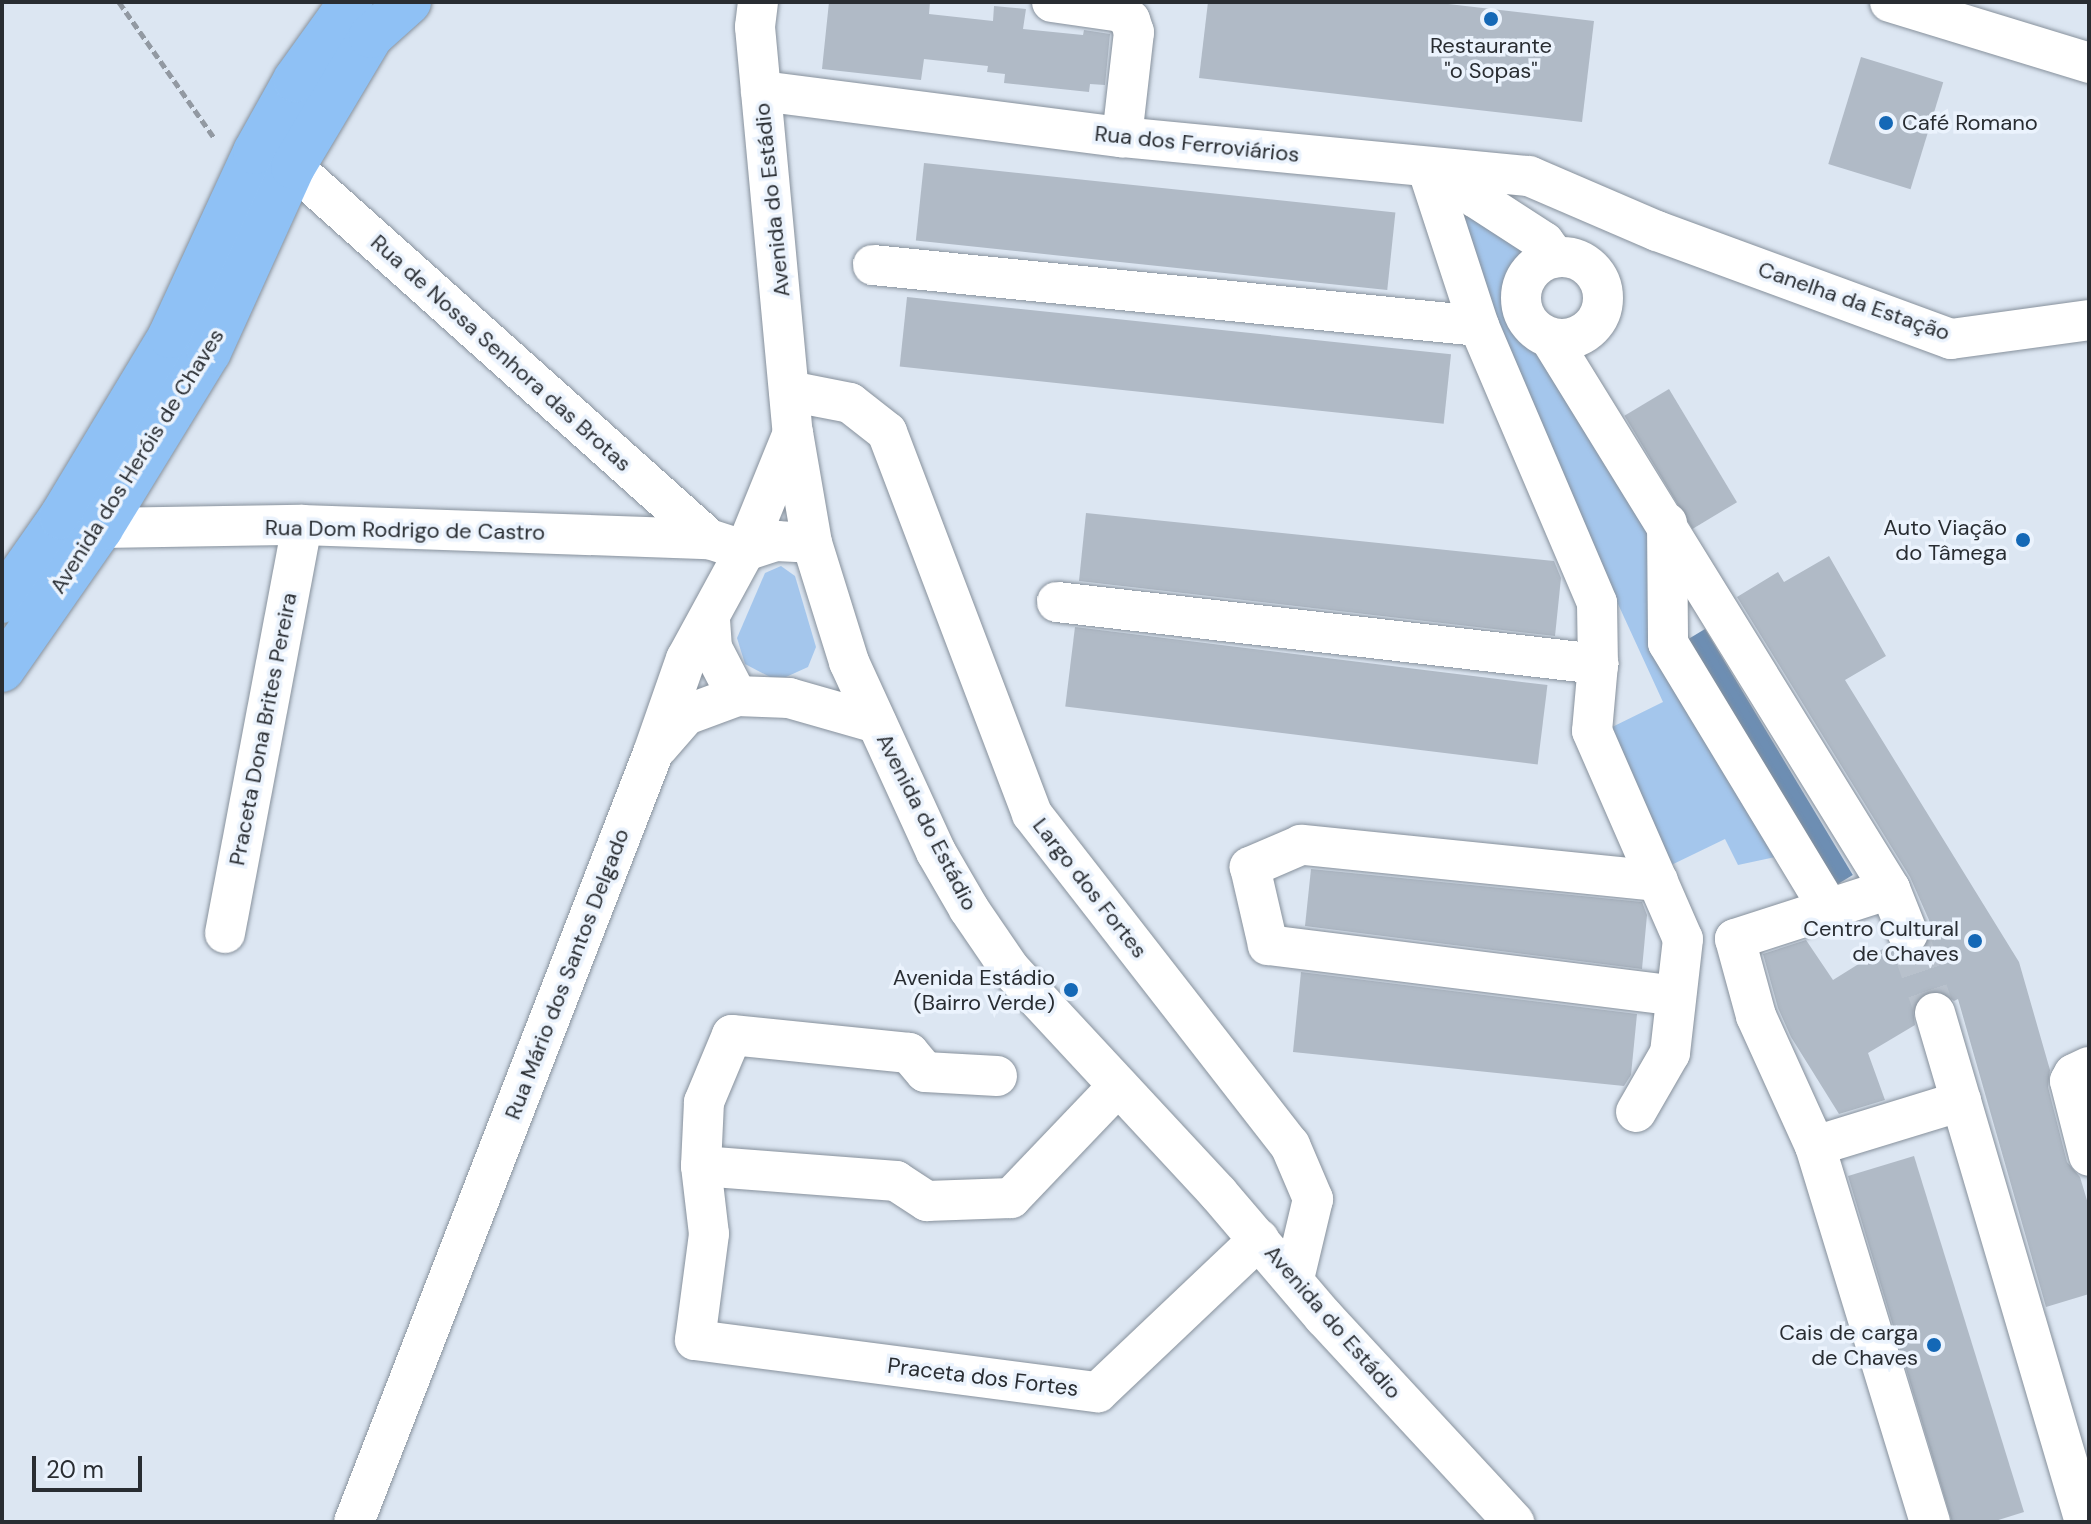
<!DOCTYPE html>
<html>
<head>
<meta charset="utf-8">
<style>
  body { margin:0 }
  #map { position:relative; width:2091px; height:1524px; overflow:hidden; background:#dce6f2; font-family:"DM Sans",sans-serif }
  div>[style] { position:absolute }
  .green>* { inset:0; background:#a4c6ec }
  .water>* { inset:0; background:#6d8eb3; transform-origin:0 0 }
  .building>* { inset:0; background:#b0bac6; transform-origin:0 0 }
  .minor-tunnel>* { height:40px; margin-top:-20px; transform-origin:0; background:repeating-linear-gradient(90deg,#b8c1cc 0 40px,transparent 0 60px) }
  .path>* { height:5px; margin-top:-2.5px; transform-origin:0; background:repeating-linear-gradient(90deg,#9299a2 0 8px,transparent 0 12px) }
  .roads { filter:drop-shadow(0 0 2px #87919c) drop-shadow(0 0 2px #87919c) }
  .minor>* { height:40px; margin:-20px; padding:0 20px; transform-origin:20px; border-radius:20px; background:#fff }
  .minor>.ring { margin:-20px; padding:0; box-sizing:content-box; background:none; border:40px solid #fff; border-radius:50% }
  .major>* { height:44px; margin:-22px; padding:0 22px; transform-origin:22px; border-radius:22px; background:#8fc1f5 }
  .dots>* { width:22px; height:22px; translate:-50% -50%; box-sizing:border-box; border:4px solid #ebf3fd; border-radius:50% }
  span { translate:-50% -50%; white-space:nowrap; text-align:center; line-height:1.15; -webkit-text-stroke:7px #ebf3fd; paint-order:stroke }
  .poi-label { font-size:22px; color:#292d32 }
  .left { translate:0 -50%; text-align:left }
  .right { translate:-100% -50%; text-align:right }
  .street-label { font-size:22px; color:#292d32 }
  .frame { position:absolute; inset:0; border:4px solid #292d32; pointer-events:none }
  .scale { position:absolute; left:32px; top:1456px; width:110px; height:36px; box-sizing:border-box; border:4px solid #292d32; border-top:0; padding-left:10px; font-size:24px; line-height:28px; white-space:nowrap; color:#292d32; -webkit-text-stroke:6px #ebf3fd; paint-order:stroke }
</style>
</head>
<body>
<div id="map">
  <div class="green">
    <div style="clip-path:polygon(1459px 205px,1540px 251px,1524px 262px,1510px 294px,1524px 333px,1659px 547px,1660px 641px,1790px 854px,1738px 865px,1725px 839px,1663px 869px,1600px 733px,1663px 702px,1523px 397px)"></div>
    <div style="clip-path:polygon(781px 566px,795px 576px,816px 647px,808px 667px,786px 677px,770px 677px,745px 664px,737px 638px,765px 573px)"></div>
  </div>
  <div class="water">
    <div style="left:1705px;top:629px;width:287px;height:29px;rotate:59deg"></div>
  </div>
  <div class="building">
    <div style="clip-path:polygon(829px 2px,930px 2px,929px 14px,993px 21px,994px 6px,1026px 9px,1023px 29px,1083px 35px,1084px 30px,1110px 34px,1105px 85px,1090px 84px,1089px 92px,1004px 83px,1005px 74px,987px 72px,988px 66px,924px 59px,921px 80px,822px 69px)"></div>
    <div style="clip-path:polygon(1208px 2px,1431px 2px,1594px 21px,1582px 122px,1199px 78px)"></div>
    <div style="left:1861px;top:57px;width:86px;height:112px;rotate:17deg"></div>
    <div style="left:924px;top:163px;width:474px;height:78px;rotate:6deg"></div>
    <div style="left:907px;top:297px;width:547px;height:70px;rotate:6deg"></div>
    <div style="left:1669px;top:389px;width:132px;height:52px;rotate:59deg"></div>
    <div style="clip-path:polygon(1086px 513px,1554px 561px,1561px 578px,1555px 636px,1079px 581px)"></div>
    <div style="clip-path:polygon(1829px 556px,1886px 656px,1845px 680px,2019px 962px,2050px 1070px,2048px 1087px,2067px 1162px,2080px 1177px,2089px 1207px,2089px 1294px,2046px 1307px,1958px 999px,1954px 1001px,1940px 991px,1919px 997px,1913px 1008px,1915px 1025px,1868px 1053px,1885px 1100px,1839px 1114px,1791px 1037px,1778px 1008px,1763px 954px,1806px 940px,1833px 980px,1889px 945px,1904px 957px,1917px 955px,1926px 948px,1931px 936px,1929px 920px,1910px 877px,1737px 597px,1778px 572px,1784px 582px)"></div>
    <div style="left:1075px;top:627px;width:476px;height:80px;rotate:7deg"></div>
    <div style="clip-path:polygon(1311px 869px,1642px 902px,1647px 915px,1642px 969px,1305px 926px)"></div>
    <div style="clip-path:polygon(1301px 972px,1637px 1014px,1631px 1075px,1624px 1086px,1293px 1052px)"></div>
    <div style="clip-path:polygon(1914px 1156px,2024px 1512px,1992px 1522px,1952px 1522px,1848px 1176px)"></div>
  </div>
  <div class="minor-tunnel">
    <div style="left:1908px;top:934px;width:83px;rotate:71.1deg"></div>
  </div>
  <div class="path">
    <div style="left:119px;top:2px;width:167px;rotate:55deg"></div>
  </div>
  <div class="roads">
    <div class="minor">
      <div style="left:758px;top:2px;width:25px;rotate:97deg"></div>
      <div style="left:755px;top:27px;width:408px;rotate:84.7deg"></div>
      <div style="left:793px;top:433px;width:112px;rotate:80.2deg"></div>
      <div style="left:812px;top:543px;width:125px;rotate:72.7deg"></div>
      <div style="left:849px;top:662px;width:209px;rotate:65.4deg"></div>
      <div style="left:936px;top:852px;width:66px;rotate:59.9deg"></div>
      <div style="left:969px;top:909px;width:73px;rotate:55.7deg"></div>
      <div style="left:1010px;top:969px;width:306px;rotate:47.1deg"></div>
      <div style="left:1218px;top:1193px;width:163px;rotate:49.5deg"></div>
      <div style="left:1324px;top:1317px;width:280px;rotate:47.2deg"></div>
      <div style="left:1052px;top:2px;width:70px;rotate:8.2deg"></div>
      <div style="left:1121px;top:12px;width:12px;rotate:42deg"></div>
      <div style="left:1130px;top:20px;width:13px;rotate:72deg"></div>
      <div style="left:1134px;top:32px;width:106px;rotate:96.5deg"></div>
      <div style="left:1890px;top:2px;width:208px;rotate:17deg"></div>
      <div style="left:761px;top:91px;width:364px;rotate:7.3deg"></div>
      <div style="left:1122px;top:137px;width:409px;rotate:5.5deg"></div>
      <div style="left:1529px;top:176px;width:139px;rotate:23.3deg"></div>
      <div style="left:1657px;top:231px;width:313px;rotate:20.2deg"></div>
      <div style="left:1951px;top:339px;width:139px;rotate:-7.8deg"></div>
      <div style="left:293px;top:167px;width:558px;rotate:41.8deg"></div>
      <div style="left:1427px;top:167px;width:167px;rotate:71.9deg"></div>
      <div style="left:1479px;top:326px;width:301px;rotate:66.9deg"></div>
      <div style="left:1597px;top:603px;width:61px;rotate:89.1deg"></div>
      <div style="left:1598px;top:664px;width:67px;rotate:95.1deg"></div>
      <div style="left:1592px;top:731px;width:227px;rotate:66.4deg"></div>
      <div style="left:1683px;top:939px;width:115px;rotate:96.5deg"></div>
      <div style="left:1670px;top:1053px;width:68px;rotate:120deg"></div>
      <div style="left:1465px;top:171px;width:29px;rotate:68deg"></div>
      <div style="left:1476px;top:198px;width:81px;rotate:32.9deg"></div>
      <div style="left:1544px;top:242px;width:19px;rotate:54deg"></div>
      <div class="ring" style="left:1521px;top:257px;width:42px;height:42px"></div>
      <div style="left:873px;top:265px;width:609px;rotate:5.75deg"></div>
      <div style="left:1550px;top:338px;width:647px;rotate:58.32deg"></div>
      <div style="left:1890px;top:889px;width:48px;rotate:68.2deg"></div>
      <div style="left:789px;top:391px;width:62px;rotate:11.1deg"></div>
      <div style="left:850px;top:403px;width:47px;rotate:38.1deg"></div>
      <div style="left:887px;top:432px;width:409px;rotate:69.2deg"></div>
      <div style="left:1032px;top:814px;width:420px;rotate:52.1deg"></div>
      <div style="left:1290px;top:1145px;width:59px;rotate:66.9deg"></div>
      <div style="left:1313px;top:1199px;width:82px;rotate:103.4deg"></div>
      <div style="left:1667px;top:523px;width:120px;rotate:89.5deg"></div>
      <div style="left:1668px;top:643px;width:311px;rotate:58.8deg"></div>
      <div style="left:101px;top:528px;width:201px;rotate:-0.9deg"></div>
      <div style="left:302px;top:525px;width:407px;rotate:2deg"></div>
      <div style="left:709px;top:539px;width:38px;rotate:18deg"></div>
      <div style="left:745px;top:551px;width:33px;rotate:-18deg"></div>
      <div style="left:776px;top:541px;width:36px;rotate:3deg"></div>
      <div style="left:1057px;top:602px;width:545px;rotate:6.54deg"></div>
      <div style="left:710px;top:620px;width:28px;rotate:86deg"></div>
      <div style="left:712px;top:648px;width:54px;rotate:62.5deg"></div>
      <div style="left:658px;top:747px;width:43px;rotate:-48.8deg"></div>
      <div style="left:686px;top:715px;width:54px;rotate:-20.4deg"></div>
      <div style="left:737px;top:696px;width:52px;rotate:2.2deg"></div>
      <div style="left:789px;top:698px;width:91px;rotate:15.9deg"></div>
      <div style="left:1658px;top:881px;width:359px;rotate:-174.2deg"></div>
      <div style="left:1301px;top:845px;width:56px;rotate:156.7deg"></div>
      <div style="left:1250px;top:867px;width:80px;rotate:77deg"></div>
      <div style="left:1268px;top:945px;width:411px;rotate:7.1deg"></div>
      <div style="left:1890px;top:889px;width:163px;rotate:162.1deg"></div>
      <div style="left:1735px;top:939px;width:80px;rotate:74.7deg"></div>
      <div style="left:1756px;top:1016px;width:143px;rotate:65.6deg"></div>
      <div style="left:1815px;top:1146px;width:153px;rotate:-17.1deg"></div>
      <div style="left:225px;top:933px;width:415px;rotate:-79.3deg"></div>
      <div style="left:1935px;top:1013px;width:531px;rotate:73.58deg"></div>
      <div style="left:2089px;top:1067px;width:17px;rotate:155deg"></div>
      <div style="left:2074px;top:1074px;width:8px;rotate:120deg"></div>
      <div style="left:2070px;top:1081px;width:77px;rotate:75.8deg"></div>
      <div style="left:997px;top:1076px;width:72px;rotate:-176.8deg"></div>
      <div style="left:925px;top:1072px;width:25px;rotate:-130deg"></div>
      <div style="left:909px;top:1053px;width:178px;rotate:-174.2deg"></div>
      <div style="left:732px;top:1035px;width:73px;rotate:112.7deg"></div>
      <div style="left:704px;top:1102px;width:64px;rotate:92.7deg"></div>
      <div style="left:701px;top:1166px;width:68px;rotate:83.3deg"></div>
      <div style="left:709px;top:1234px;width:107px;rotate:97.5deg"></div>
      <div style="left:695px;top:1340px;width:406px;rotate:7.4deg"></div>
      <div style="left:1098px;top:1392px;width:222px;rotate:-43.5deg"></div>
      <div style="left:1815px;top:1146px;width:393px;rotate:73deg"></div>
      <div style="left:701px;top:1166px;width:196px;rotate:4.4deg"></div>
      <div style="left:896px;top:1181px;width:37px;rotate:33deg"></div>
      <div style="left:927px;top:1201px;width:84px;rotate:-2deg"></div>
      <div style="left:1011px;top:1198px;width:155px;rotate:-46.3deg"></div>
      <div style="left:354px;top:1522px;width:825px;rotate:-68.75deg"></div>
      <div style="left:653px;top:753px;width:100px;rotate:-70.7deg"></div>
      <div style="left:686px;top:659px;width:123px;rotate:-61.4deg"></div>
      <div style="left:745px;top:551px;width:127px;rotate:-67.9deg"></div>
    </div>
    <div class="major">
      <div style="left:2px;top:601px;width:103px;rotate:-54.9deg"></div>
      <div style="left:61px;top:517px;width:211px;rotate:-58.9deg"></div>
      <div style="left:170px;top:336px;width:203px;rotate:-65.2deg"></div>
      <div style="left:255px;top:152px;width:82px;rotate:-60.9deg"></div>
      <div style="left:295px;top:80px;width:96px;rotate:-54.3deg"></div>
      <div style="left:2px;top:670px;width:173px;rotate:-55.1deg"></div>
      <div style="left:101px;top:528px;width:206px;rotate:-58.5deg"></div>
      <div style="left:209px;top:352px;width:203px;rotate:-65.6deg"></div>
      <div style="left:293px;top:167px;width:152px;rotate:-59.2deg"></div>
      <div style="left:371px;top:36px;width:51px;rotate:-41.8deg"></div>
    </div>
  </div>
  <div class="dots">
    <div style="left:1491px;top:19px;background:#1468b6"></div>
    <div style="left:1886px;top:123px;background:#1468b6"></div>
    <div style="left:2023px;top:540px;background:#1468b6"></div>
    <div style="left:1975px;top:941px;background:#1468b6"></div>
    <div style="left:1071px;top:990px;background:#1468b6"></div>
    <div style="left:1934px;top:1345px;background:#1468b6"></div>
  </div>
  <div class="poi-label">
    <span style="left:1491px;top:58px">Restaurante<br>"o Sopas"</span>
    <span class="left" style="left:1902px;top:123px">Café Romano</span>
    <span class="right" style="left:2007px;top:540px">Auto Viação<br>do Tâmega</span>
    <span class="right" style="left:1959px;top:941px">Centro Cultural<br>de Chaves</span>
    <span class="right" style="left:1055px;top:990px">Avenida Estádio<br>(Bairro Verde)</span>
    <span class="right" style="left:1918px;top:1345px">Cais de carga<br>de Chaves</span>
  </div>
  <div class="street-label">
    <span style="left:1197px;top:144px;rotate:6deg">Rua dos Ferroviários</span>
    <span style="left:772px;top:200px;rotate:-96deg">Avenida do Estádio</span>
    <span style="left:1854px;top:301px;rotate:19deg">Canelha da Estação</span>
    <span style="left:501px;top:353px;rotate:42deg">Rua de Nossa Senhora das Brotas</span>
    <span style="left:137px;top:461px;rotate:-58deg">Avenida dos Heróis de Chaves</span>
    <span style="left:405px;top:530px;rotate:1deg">Rua Dom Rodrigo de Castro</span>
    <span style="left:263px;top:729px;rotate:-79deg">Praceta Dona Brites Pereira</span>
    <span style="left:927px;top:822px;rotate:63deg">Avenida do Estádio</span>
    <span style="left:1090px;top:888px;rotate:52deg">Largo dos Fortes</span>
    <span style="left:567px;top:974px;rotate:-69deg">Rua Mário dos Santos Delgado</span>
    <span style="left:1333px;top:1322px;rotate:49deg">Avenida do Estádio</span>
    <span style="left:983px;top:1377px;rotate:7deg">Praceta dos Fortes</span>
  </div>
  <div class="frame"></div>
  <div class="scale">20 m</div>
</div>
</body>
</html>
